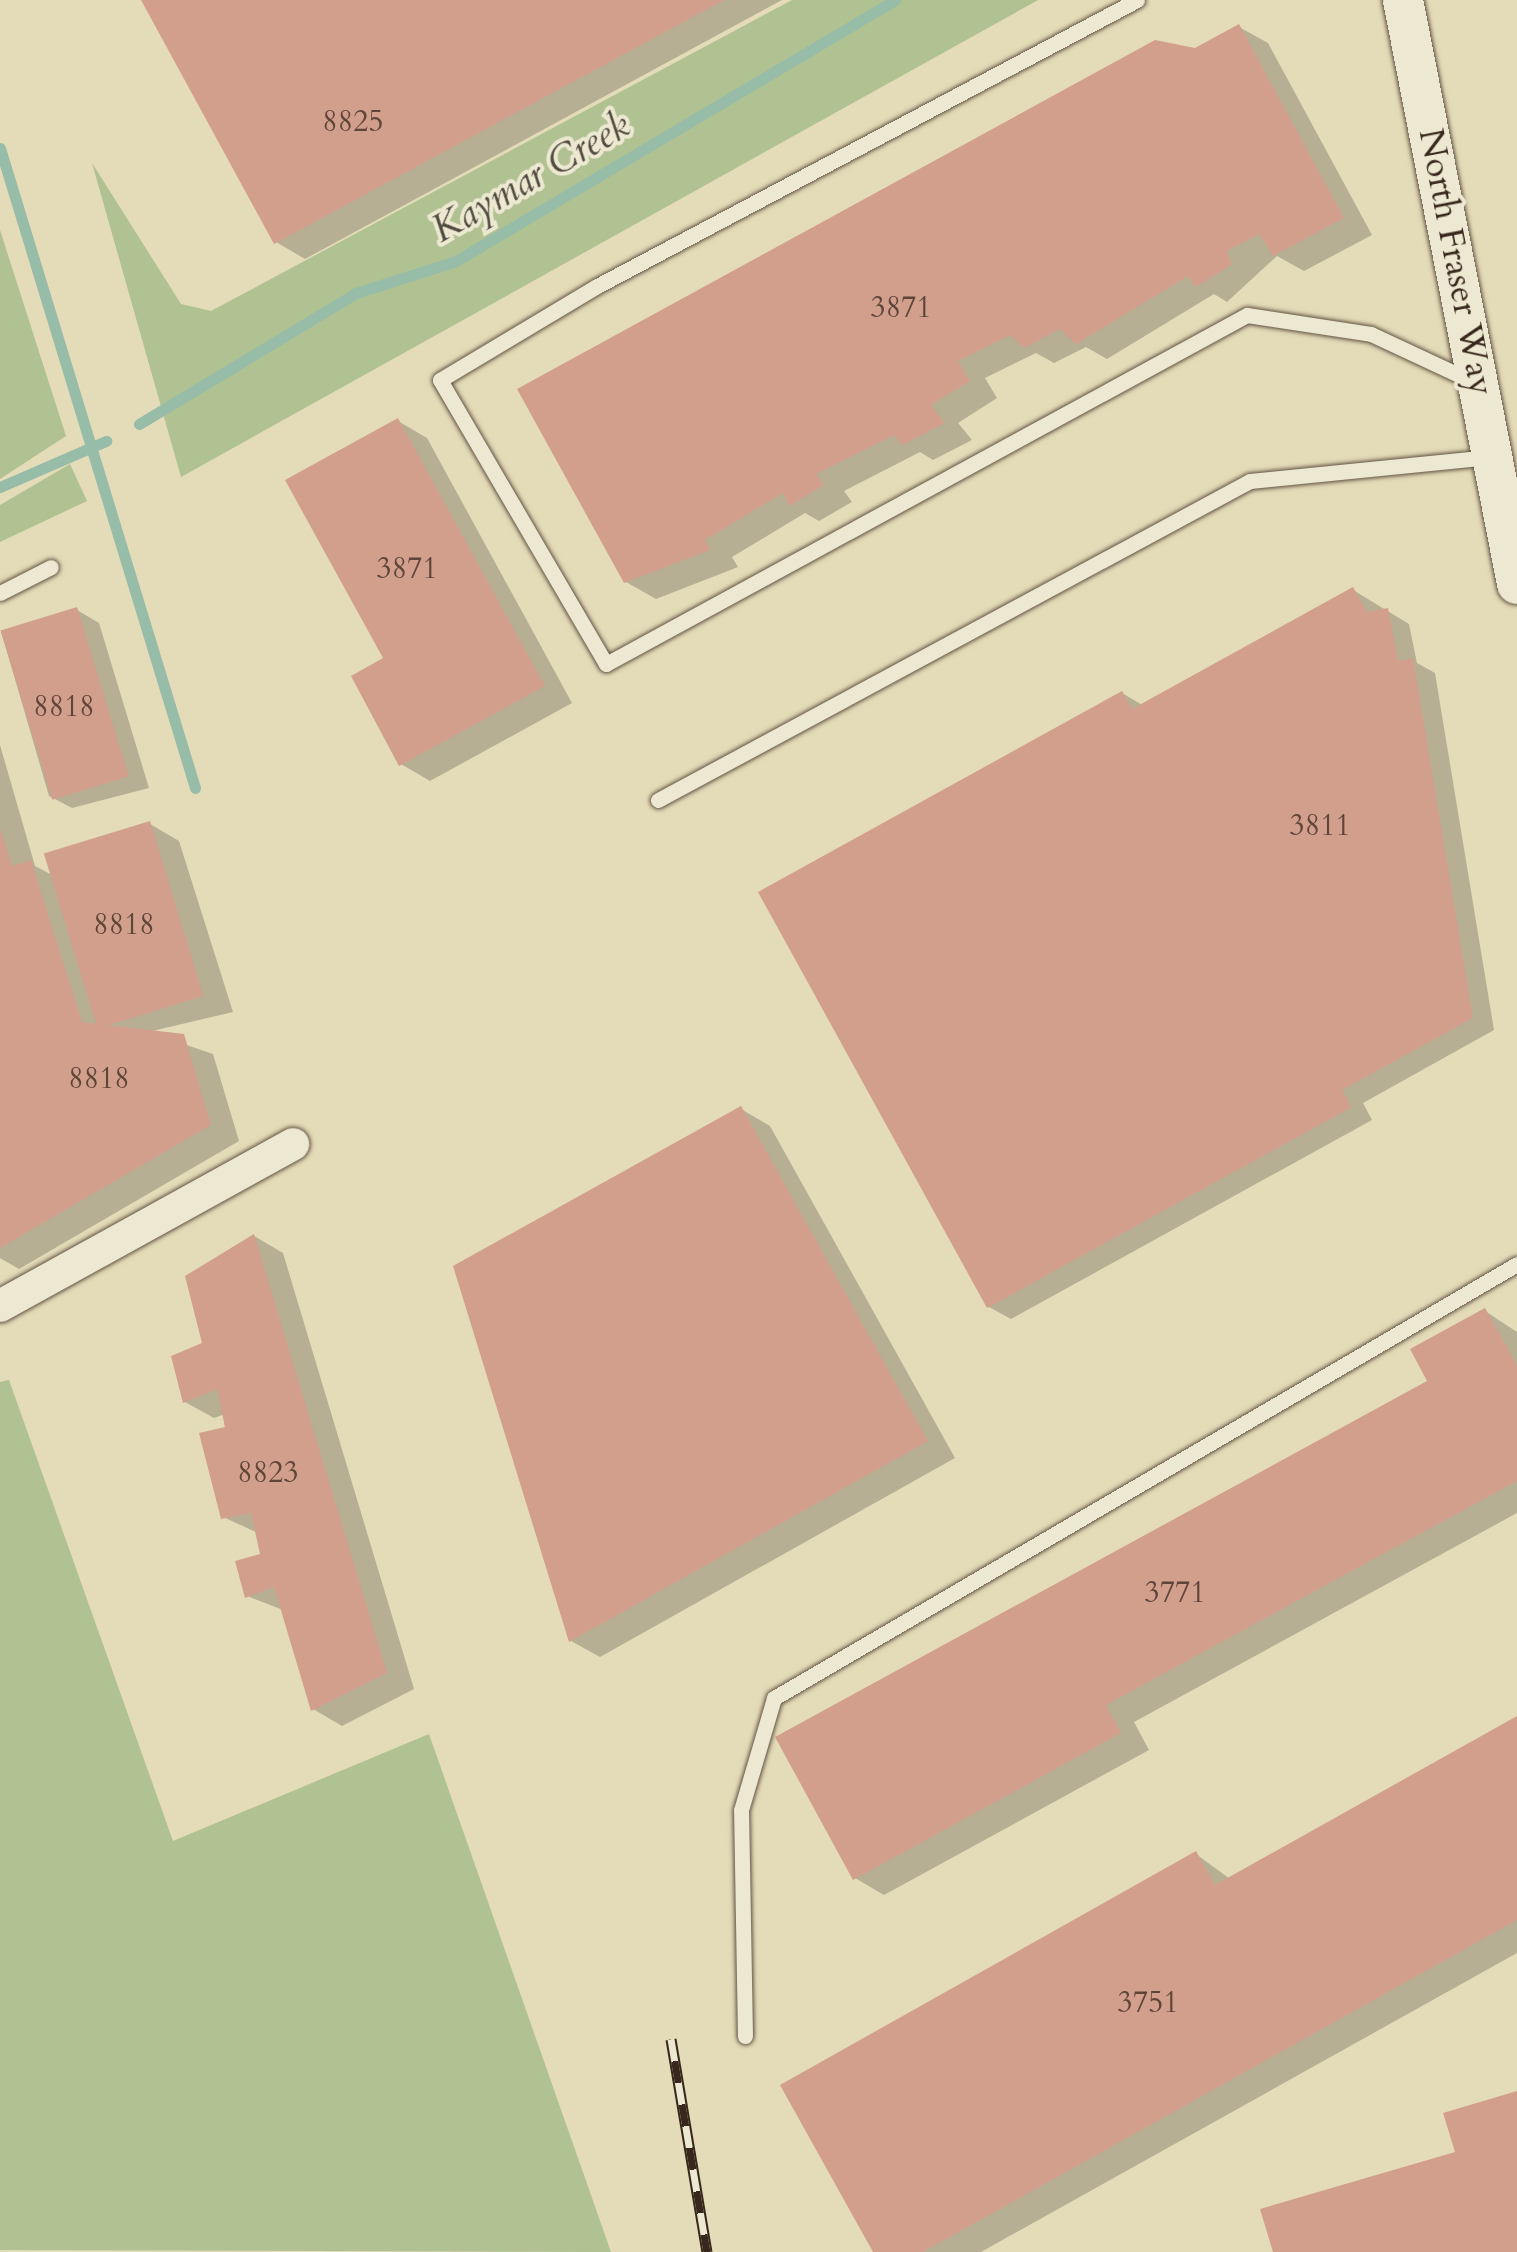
<!DOCTYPE html>
<html>
<head>
<meta charset="utf-8">
<style>
  body { margin:0 }
  #map { position:relative; width:1517px; height:2252px; overflow:hidden; background:#e4dbb8; font-family:Cardo,serif }
  div>[style] { position:absolute }
  .green>* { inset:0; background:#b0c192 }
  .shadow>* { inset:0; background:#0003 }
  .stream>* { height:11px; margin:-5.5px; padding:0 5.5px; transform-origin:5.5px; border-radius:5.5px; background:#97bca8 }
  .building>* { inset:0; background:#d29f8c; transform-origin:0 0 }
  .roads { filter:drop-shadow(0 0 2px #635444) drop-shadow(0 0 2px #635444) }
  .service>* { height:15px; margin:-7.5px; padding:0 7.5px; transform-origin:7.5px; border-radius:7.5px; background:#ede8d1 }
  .minor>* { height:32px; margin:-16px; padding:0 16px; transform-origin:16px; border-radius:16px; background:#ede8d1 }
  .tertiary>* { height:40px; margin:-20px; padding:0 20px; transform-origin:20px; border-radius:20px; background:#ede8d1 }
  .rail>* { height:11px; margin-top:-5.5px; transform-origin:0; background:repeating-linear-gradient(90deg,#ede8d1 0 22px,#38271d 0 44px); box-sizing:border-box; border-block:2px solid #38271d }
  span { translate:-50% -50%; white-space:nowrap; text-align:center; line-height:1.15; -webkit-text-stroke:8px #ede8d1; paint-order:stroke }
  .number-label { font-size:30px; color:#5e4539 }
  .number-label span { -webkit-text-stroke-width:0 }
  .street-label { font-size:35px; color:#38271d }
  .water-label { font-size:38px; color:#504c40; font-style:italic }
</style>
</head>
<body>
<div id="map">
  <div class="green">
    <div style="clip-path:polygon(792px 0,1038px 0,181px 477px,92px 163px,181px 304px,211px 311px)"></div>
    <div style="clip-path:polygon(0 230px,66px 436px,0 479px)"></div>
    <div style="clip-path:polygon(70px 464px,87px 501px,0 542px,0 505px)"></div>
    <div style="clip-path:polygon(9px 1380px,173px 1841px,429px 1734px,611px 2252px,0 2250px,0 1382px)"></div>
  </div>
  <div class="shadow">
    <div style="clip-path:polygon(144px 0,782px 0,305px 259px,276px 242px)"></div>
    <div style="clip-path:polygon(1239px 27px,1268px 43px,1372px 235px,1304px 271px,1277px 256px,1227px 302px,1214px 294px,1107px 359px,1086px 347px,1054px 363px,1036px 353px,985px 378px,997px 398px,958px 423px,972px 440px,933px 460px,920px 452px,844px 491px,852px 502px,819px 521px,805px 513px,732px 557px,738px 567px,656px 599px,626px 582px,1195px 51px)"></div>
    <div style="clip-path:polygon(398px 421px,427px 438px,572px 703px,430px 781px,401px 764px,386px 659px)"></div>
    <div style="clip-path:polygon(1353px 590px,1409px 624px,1417px 663px,1435px 673px,1494px 1030px,1363px 1103px,1372px 1120px,1011px 1319px,989px 1307px,1122px 693px,1144px 706px)"></div>
    <div style="clip-path:polygon(77px 610px,99px 623px,149px 788px,72px 808px,49px 796px,1px 631px)"></div>
    <div style="clip-path:polygon(0 745px,35px 866px,54px 876px,150px 824px,179px 841px,233px 1012px,148px 1032px,213px 1054px,239px 1141px,19px 1269px,0 1258px)"></div>
    <div style="clip-path:polygon(741px 1109px,770px 1126px,955px 1458px,600px 1657px,571px 1641px)"></div>
    <div style="clip-path:polygon(254px 1236px,283px 1253px,414px 1689px,342px 1726px,313px 1709px,283px 1610px,247px 1596px,263px 1556px,258px 1533px,223px 1517px,225px 1414px,214px 1418px,185px 1402px)"></div>
    <div style="clip-path:polygon(1485px 1311px,1517px 1332px,1517px 1513px,1134px 1722px,1149px 1750px,884px 1895px,855px 1878px,1430px 1382px)"></div>
    <div style="clip-path:polygon(1517px 1719px,1517px 1953px,981px 2252px,876px 2252px,1196px 1854px,1230px 1879px)"></div>
  </div>
  <div class="stream">
    <div style="left:0;top:148px;width:669px;rotate:73.05deg"></div>
    <div style="left:139px;top:424px;width:253px;rotate:-31.1deg"></div>
    <div style="left:356px;top:293px;width:105px;rotate:-17.7deg"></div>
    <div style="left:456px;top:261px;width:511px;rotate:-30.73deg"></div>
    <div style="left:0;top:487px;width:116px;rotate:-23.5deg"></div>
  </div>
  <div class="building">
    <div style="clip-path:polygon(141px 0,724px 0,274px 244px)"></div>
    <div style="clip-path:polygon(1239px 24px,1344px 218px,1273px 256px,1259px 234px,1227px 251px,1232px 264px,1196px 287px,1188px 276px,1076px 344px,1060px 329px,1024px 348px,1010px 335px,958px 361px,970px 381px,931px 405px,945px 423px,902px 445px,894px 435px,816px 474px,824px 485px,789px 506px,783px 493px,705px 540px,710px 550px,624px 583px,517px 389px,1155px 40px,1195px 48px)"></div>
    <div style="clip-path:polygon(398px 418px,545px 686px,399px 766px,351px 676px,383px 658px,285px 480px)"></div>
    <div style="clip-path:polygon(1353px 587px,1367px 612px,1388px 608px,1398px 661px,1413px 658px,1473px 1018px,1342px 1090px,1352px 1107px,987px 1308px,758px 892px,1122px 691px,1132px 709px)"></div>
    <div style="left:77px;top:607px;width:177px;height:80px;rotate:73deg"></div>
    <div style="left:150px;top:821px;width:183px;height:111px;rotate:73deg"></div>
    <div style="clip-path:polygon(0 828px,12px 866px,31px 860px,82px 1022px,184px 1034px,211px 1125px,0 1248px)"></div>
    <div style="clip-path:polygon(741px 1106px,928px 1441px,569px 1642px,453px 1266px)"></div>
    <div style="clip-path:polygon(254px 1234px,387px 1673px,311px 1711px,274px 1587px,245px 1598px,235px 1561px,260px 1554px,251px 1513px,221px 1519px,199px 1433px,225px 1427px,217px 1389px,183px 1403px,171px 1356px,202px 1343px,185px 1276px)"></div>
    <div style="clip-path:polygon(1485px 1308px,1517px 1365px,1517px 1481px,1106px 1705px,1121px 1733px,853px 1880px,775px 1737px,1427px 1381px,1410px 1349px)"></div>
    <div style="clip-path:polygon(1517px 1716px,1517px 1920px,923px 2252px,873px 2252px,780px 2085px,1196px 1851px,1215px 1885px)"></div>
    <div style="clip-path:polygon(1517px 2091px,1517px 2252px,1273px 2252px,1260px 2209px,1455px 2152px,1443px 2113px)"></div>
  </div>
  <div class="roads">
    <div class="service">
      <div style="left:1137px;top:0;width:611px;rotate:152.09deg"></div>
      <div style="left:597px;top:286px;width:183px;rotate:149.1deg"></div>
      <div style="left:440px;top:380px;width:329px;rotate:59.7deg"></div>
      <div style="left:606px;top:664px;width:730px;rotate:-28.57deg"></div>
      <div style="left:1247px;top:315px;width:125px;rotate:8.7deg"></div>
      <div style="left:1371px;top:334px;width:114px;rotate:25deg"></div>
      <div style="left:0;top:593px;width:57px;rotate:-27deg"></div>
      <div style="left:658px;top:800px;width:672px;rotate:-28.32deg"></div>
      <div style="left:1250px;top:481px;width:241px;rotate:-5.7deg"></div>
      <div style="left:745px;top:2036px;width:226px;rotate:-91deg"></div>
      <div style="left:741px;top:1810px;width:117px;rotate:-73.6deg"></div>
      <div style="left:774px;top:1698px;width:860px;rotate:-30.29deg"></div>
    </div>
    <div class="minor">
      <div style="left:0;top:1306px;width:335px;rotate:-28.9deg"></div>
    </div>
    <div class="tertiary">
      <div style="left:1403px;top:0;width:595px;rotate:78.95deg"></div>
    </div>
  </div>
  <div class="rail">
    <div style="left:671px;top:2039px;width:216px;rotate:80.4deg"></div>
  </div>
  <div class="number-label">
    <span style="left:353px;top:122px">8825</span>
    <span style="left:901px;top:308px">3871</span>
    <span style="left:407px;top:569px">3871</span>
    <span style="left:64px;top:707px">8818</span>
    <span style="left:1320px;top:826px">3811</span>
    <span style="left:124px;top:925px">8818</span>
    <span style="left:99px;top:1079px">8818</span>
    <span style="left:268px;top:1473px">8823</span>
    <span style="left:1175px;top:1593px">3771</span>
    <span style="left:1148px;top:2003px">3751</span>
  </div>
  <div class="street-label">
    <span style="left:1456px;top:262px;rotate:79deg">North Fraser Way</span>
  </div>
  <div class="water-label">
    <span style="left:531px;top:178px;rotate:-30deg">Kaymar Creek</span>
  </div>
</div>
</body>
</html>
